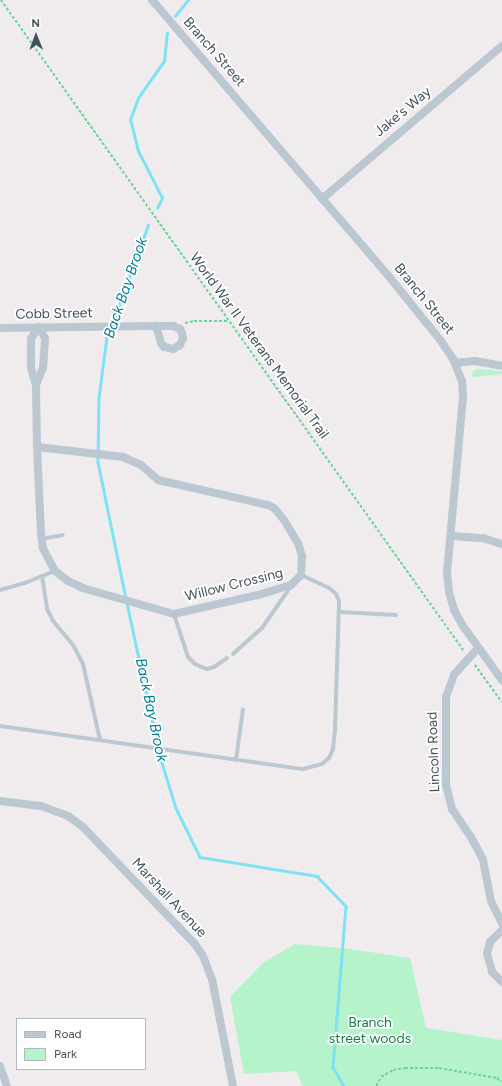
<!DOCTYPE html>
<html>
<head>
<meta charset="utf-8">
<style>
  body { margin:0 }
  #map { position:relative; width:502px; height:1086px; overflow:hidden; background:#f0eced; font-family:Figtree,sans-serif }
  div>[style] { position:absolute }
  .green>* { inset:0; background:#b5f3ca }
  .stream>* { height:2.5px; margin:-1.25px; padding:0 1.25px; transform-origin:1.25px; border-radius:1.25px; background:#7ee1f4 }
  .path>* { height:1.5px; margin-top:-0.75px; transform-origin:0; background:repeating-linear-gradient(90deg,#6ad49b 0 3px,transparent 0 5px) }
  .lane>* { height:4px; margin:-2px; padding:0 2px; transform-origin:2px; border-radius:2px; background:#bbc8d1 }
  .street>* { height:8px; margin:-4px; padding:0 4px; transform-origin:4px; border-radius:4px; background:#bbc8d1 }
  span { translate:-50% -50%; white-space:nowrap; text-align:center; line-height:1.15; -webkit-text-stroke:3.5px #fff; paint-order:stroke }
  .street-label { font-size:14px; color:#43515c }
  .park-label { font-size:14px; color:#0d8443 }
  .water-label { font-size:15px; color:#03819a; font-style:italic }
  .legend { position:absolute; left:16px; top:1018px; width:130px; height:52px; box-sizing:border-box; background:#fff; border:1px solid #b4b9be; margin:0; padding:5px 7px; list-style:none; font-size:12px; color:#43515c }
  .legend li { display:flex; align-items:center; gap:8px; height:20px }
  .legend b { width:20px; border:1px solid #b4b9be }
  .north { position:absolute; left:16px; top:16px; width:40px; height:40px; -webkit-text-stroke:3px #fff; paint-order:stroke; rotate:359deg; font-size:11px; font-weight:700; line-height:16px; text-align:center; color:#43515c }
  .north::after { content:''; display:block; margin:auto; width:14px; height:18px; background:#43515c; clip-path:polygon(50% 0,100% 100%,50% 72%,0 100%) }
</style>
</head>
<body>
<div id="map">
  <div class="green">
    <div style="clip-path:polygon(477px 369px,502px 371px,502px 374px,472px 377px,473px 371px)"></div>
    <div style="clip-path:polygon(295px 944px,343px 948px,410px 958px,426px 1028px,502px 1040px,502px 1086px,303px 1086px,296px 1071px,244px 1074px,230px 997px,264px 962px)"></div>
  </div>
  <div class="stream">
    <div style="left:175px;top:16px;width:21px;rotate:-51deg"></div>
    <div style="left:157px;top:208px;width:11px;rotate:-63deg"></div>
    <div style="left:162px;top:198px;width:53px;rotate:-117.1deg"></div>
    <div style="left:138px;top:151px;width:32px;rotate:-104deg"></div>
    <div style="left:130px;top:120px;width:23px;rotate:-70deg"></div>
    <div style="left:138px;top:98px;width:45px;rotate:-54.9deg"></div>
    <div style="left:164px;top:61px;width:28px;rotate:-84deg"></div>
    <div style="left:112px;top:324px;width:105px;rotate:-70deg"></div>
    <div style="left:110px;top:329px;width:9px;rotate:111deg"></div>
    <div style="left:107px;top:337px;width:62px;rotate:97.5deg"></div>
    <div style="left:99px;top:398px;width:64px;rotate:90.9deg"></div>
    <div style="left:98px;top:462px;width:139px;rotate:78.4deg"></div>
    <div style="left:127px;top:603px;width:157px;rotate:77.8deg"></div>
    <div style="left:160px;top:756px;width:54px;rotate:72.9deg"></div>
    <div style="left:176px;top:808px;width:55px;rotate:63.9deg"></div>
    <div style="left:200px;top:857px;width:119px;rotate:9.2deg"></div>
    <div style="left:317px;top:876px;width:42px;rotate:46deg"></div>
    <div style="left:346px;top:906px;width:162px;rotate:94.6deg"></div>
    <div style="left:333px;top:1067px;width:22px;rotate:60deg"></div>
  </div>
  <div class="path">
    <div style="left:1px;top:0;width:799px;rotate:54.58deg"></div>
    <div style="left:185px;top:323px;width:9px;rotate:-13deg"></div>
    <div style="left:194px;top:321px;width:34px"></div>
    <div style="left:475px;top:665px;width:46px;rotate:53.9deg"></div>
    <div style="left:376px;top:1086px;width:10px;rotate:-61deg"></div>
    <div style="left:381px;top:1077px;width:14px;rotate:-30deg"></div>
    <div style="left:393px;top:1070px;width:12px;rotate:-9deg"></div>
    <div style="left:405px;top:1068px;width:34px"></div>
    <div style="left:439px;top:1068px;width:59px;rotate:9.8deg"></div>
    <div style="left:497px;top:1078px;width:6px;rotate:39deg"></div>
  </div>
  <div class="lane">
    <div style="left:42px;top:539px;width:21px;rotate:-11deg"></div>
    <div style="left:42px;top:576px;width:33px;rotate:81deg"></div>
    <div style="left:47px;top:609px;width:13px;rotate:63deg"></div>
    <div style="left:53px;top:621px;width:31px;rotate:50deg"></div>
    <div style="left:73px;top:645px;width:21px;rotate:62deg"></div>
    <div style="left:83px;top:664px;width:78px;rotate:77.4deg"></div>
    <div style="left:0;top:590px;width:26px;rotate:-16deg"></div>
    <div style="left:25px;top:583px;width:32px;rotate:-22deg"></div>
    <div style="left:340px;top:612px;width:56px;rotate:3.1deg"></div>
    <div style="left:174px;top:614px;width:45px;rotate:72deg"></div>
    <div style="left:188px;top:657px;width:10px;rotate:45deg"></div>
    <div style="left:195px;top:664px;width:13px;rotate:23deg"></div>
    <div style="left:207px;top:669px;width:7px;rotate:-16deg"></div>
    <div style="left:214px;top:667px;width:16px;rotate:-35deg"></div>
    <div style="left:233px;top:654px;width:39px;rotate:-42deg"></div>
    <div style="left:262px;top:628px;width:51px;rotate:-55.4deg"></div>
    <div style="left:0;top:726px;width:306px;rotate:8.1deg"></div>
    <div style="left:303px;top:769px;width:20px;rotate:-15deg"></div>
    <div style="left:322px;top:764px;width:9px;rotate:-41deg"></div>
    <div style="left:329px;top:758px;width:10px;rotate:-66deg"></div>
    <div style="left:333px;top:749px;width:19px;rotate:-84deg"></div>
    <div style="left:335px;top:730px;width:129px;rotate:-88.2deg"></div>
    <div style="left:339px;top:601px;width:8px;rotate:-113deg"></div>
    <div style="left:336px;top:594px;width:9px;rotate:-139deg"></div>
    <div style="left:329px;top:588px;width:31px;rotate:-155deg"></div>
    <div style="left:236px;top:760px;width:51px;rotate:-82.2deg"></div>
  </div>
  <div class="street">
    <div style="left:152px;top:0;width:367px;rotate:49.4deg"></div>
    <div style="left:391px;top:279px;width:80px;rotate:51.1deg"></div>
    <div style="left:441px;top:341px;width:22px;rotate:56deg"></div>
    <div style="left:453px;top:359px;width:24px;rotate:68deg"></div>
    <div style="left:462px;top:381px;width:16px;rotate:86deg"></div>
    <div style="left:463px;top:397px;width:176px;rotate:95.2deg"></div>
    <div style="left:447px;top:572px;width:20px;rotate:84deg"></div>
    <div style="left:449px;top:592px;width:19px;rotate:74deg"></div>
    <div style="left:454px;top:610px;width:18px;rotate:61deg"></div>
    <div style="left:463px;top:626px;width:67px;rotate:54.2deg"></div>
    <div style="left:322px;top:199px;width:236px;rotate:-40.4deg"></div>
    <div style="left:0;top:328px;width:156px;rotate:-0.7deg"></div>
    <div style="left:156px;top:326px;width:17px"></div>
    <div style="left:173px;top:326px;width:8px;rotate:23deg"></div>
    <div style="left:180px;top:329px;width:4px;rotate:63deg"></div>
    <div style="left:182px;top:333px;width:5px;rotate:79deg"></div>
    <div style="left:183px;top:338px;width:8px;rotate:113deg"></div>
    <div style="left:180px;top:345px;width:8px;rotate:150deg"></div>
    <div style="left:173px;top:349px;width:9px;rotate:-167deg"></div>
    <div style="left:164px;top:347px;width:5px;rotate:-127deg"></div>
    <div style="left:161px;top:343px;width:18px;rotate:-106deg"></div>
    <div style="left:455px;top:363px;width:20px;rotate:-6deg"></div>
    <div style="left:475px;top:361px;width:27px;rotate:10deg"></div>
    <div style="left:36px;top:385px;width:18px;rotate:-68deg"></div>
    <div style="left:43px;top:368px;width:30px;rotate:-86deg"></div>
    <div style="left:45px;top:338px;width:13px;rotate:-122deg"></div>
    <div style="left:38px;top:327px;width:14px;rotate:120deg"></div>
    <div style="left:31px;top:339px;width:29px;rotate:90deg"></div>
    <div style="left:31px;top:368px;width:18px;rotate:74deg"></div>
    <div style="left:36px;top:385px;width:62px;rotate:89.1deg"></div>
    <div style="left:37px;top:447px;width:87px;rotate:6.6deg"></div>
    <div style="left:123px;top:457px;width:20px;rotate:24deg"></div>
    <div style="left:141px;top:465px;width:23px;rotate:41deg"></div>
    <div style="left:158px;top:480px;width:113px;rotate:12.8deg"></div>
    <div style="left:268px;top:505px;width:7px;rotate:27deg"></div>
    <div style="left:274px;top:508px;width:16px;rotate:50deg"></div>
    <div style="left:284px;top:520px;width:27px;rotate:59deg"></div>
    <div style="left:298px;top:543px;width:14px;rotate:73deg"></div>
    <div style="left:302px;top:556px;width:19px;rotate:93deg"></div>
    <div style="left:301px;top:575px;width:14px;rotate:135deg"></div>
    <div style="left:291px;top:585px;width:34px;rotate:163deg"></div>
    <div style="left:258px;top:595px;width:86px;rotate:167.3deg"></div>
    <div style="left:174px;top:614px;width:95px;rotate:-164.1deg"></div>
    <div style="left:83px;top:588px;width:17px;rotate:-155deg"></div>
    <div style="left:68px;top:581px;width:16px;rotate:-142deg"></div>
    <div style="left:55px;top:571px;width:26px;rotate:-118deg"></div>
    <div style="left:43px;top:548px;width:14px;rotate:-98deg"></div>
    <div style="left:41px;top:534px;width:87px;rotate:-92.6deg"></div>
    <div style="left:451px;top:536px;width:32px;rotate:4deg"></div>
    <div style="left:483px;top:538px;width:20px;rotate:18deg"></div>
    <div style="left:478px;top:648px;width:36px;rotate:132deg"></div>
    <div style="left:454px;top:675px;width:23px;rotate:110deg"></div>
    <div style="left:446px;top:697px;width:88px;rotate:90deg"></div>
    <div style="left:446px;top:785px;width:25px;rotate:76deg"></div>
    <div style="left:452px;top:809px;width:34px;rotate:56deg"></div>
    <div style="left:471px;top:837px;width:26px;rotate:62deg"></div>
    <div style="left:483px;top:860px;width:42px;rotate:79deg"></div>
    <div style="left:491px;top:901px;width:25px;rotate:64deg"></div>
    <div style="left:0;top:801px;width:41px;rotate:7deg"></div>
    <div style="left:41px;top:806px;width:29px;rotate:20deg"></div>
    <div style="left:68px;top:816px;width:19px;rotate:36deg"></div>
    <div style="left:83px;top:827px;width:162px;rotate:46.3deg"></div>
    <div style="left:195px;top:944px;width:14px;rotate:56deg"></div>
    <div style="left:203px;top:956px;width:25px;rotate:69deg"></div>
    <div style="left:212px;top:979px;width:109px;rotate:78.9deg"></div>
    <div style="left:502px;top:930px;width:17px;rotate:135deg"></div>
    <div style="left:490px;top:942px;width:12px;rotate:104deg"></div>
    <div style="left:487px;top:954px;width:19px;rotate:74deg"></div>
    <div style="left:492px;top:972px;width:14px;rotate:45deg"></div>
    <div style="left:0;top:1066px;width:21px;rotate:71deg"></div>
  </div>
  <div class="street-label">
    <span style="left:214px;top:52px;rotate:49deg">Branch Street</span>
    <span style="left:403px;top:112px;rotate:-40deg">Jake's Way</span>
    <span style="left:424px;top:299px;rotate:51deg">Branch Street</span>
    <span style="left:54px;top:314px;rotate:-1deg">Cobb Street</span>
    <span style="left:259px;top:346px;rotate:54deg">World War II Veterans Memorial Trail</span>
    <span style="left:234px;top:585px;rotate:-14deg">Willow Crossing</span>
    <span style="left:434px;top:752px;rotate:-92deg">Lincoln Road</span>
    <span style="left:169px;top:898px;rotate:47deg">Marshall Avenue</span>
  </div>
  <div class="park-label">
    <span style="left:370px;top:1031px">Branch<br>street woods</span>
  </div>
  <div class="water-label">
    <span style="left:126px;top:288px;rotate:-71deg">Back Bay Brook</span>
    <span style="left:151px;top:710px;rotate:78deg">Back Bay Brook</span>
  </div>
  <ul class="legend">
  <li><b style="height:5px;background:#bbc8d1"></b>Road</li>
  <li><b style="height:11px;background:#b5f3ca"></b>Park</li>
  </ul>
  <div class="north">N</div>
</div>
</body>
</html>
